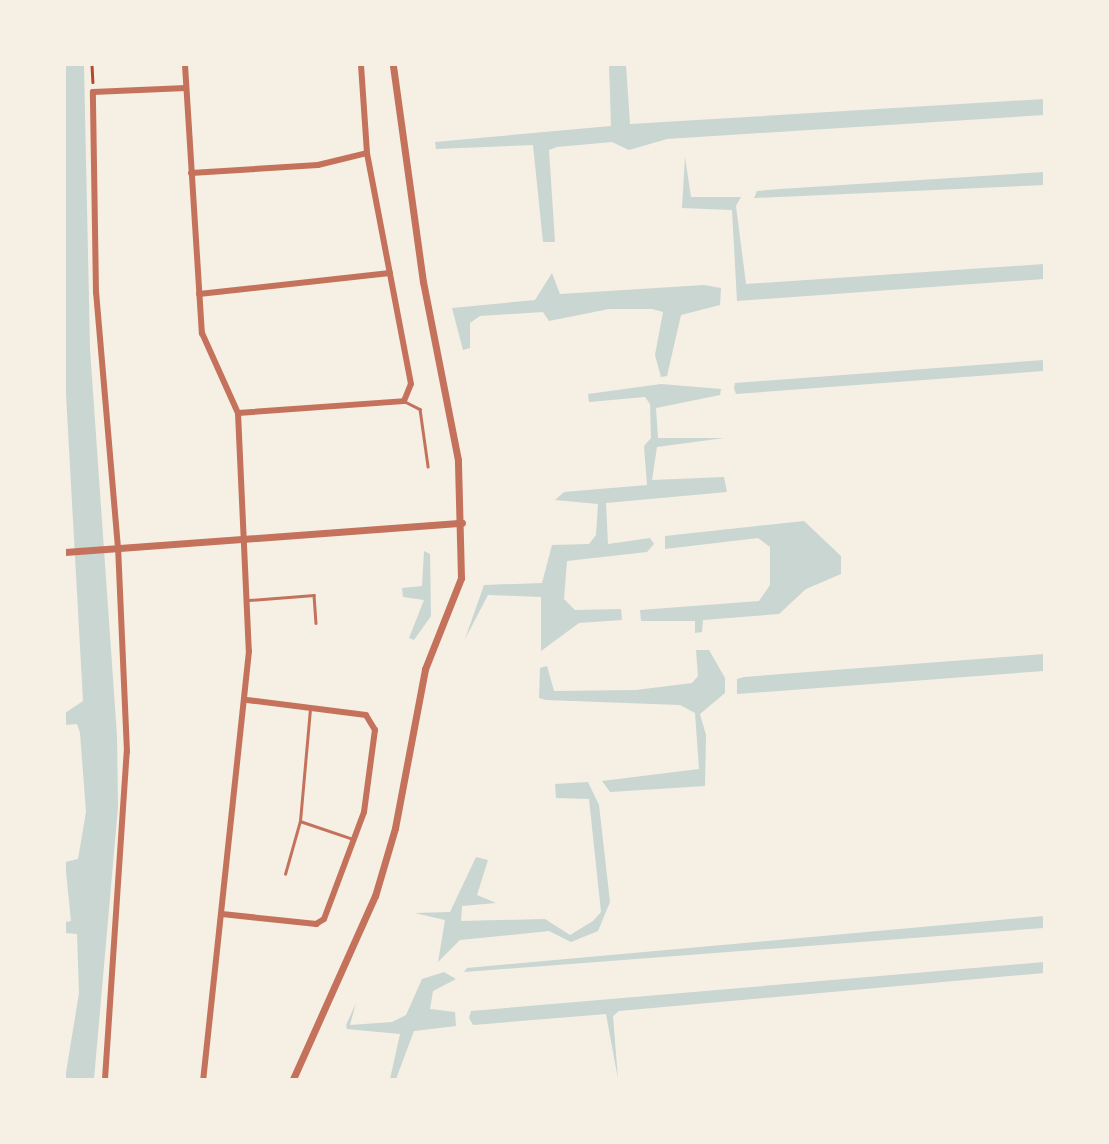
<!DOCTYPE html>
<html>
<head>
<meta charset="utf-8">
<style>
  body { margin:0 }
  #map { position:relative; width:1109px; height:1144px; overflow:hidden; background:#f6efe4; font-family:Rubik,sans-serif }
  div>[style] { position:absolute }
  .water>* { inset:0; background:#c9d6d2 }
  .path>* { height:2.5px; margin:-1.25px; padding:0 1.25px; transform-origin:1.25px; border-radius:1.25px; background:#b5482f }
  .service>* { height:2.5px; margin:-1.25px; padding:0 1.25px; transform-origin:1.25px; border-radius:1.25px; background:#c5725c }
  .minor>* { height:6px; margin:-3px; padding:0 3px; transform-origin:3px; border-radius:3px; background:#c5725c }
  .tertiary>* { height:7px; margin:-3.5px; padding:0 3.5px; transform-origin:3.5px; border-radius:3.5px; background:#c5725c }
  span { translate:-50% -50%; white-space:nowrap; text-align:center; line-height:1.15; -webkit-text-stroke:5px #f6efe4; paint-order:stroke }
  .frame { position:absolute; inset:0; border:66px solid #f6efe4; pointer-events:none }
</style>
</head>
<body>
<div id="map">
  <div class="water">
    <div style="clip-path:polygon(65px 65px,84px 65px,90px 349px,117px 736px,118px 807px,94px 1079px,65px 1079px,79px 993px,77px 934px,65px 933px,65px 922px,71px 921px,65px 862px,78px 859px,86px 812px,80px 733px,77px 724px,65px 725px,65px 713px,83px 701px,65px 376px)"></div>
    <div style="clip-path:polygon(609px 65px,626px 65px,630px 124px,1044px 99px,1044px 115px,667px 139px,629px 150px,612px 142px,557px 147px,549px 150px,555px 242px,543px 242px,533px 145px,436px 149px,435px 142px,611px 126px)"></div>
    <div style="clip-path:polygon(685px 157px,691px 197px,741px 197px,736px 206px,746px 284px,1044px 264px,1044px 279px,737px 301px,732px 210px,682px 208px)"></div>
    <div style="clip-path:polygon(1044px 172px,1044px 185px,754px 198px,757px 191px,780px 189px)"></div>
    <div style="clip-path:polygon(552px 273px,560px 294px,704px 285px,721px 288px,720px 305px,681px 315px,667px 376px,661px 377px,655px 355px,663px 312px,652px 309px,609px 309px,549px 321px,543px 312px,480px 316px,470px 323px,470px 348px,463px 350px,452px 308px,535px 300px)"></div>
    <div style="clip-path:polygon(1044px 360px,1044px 371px,736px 394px,734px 388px,735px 383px)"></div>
    <div style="clip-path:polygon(661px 384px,721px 389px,720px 395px,656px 408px,658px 438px,724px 438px,657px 447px,652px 480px,724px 477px,727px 492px,606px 503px,608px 544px,650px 538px,654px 544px,647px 552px,567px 561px,564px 599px,575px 610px,621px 609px,622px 620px,579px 623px,541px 651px,541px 597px,488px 595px,465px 639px,484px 585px,542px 583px,552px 545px,589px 544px,596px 535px,598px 504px,555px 500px,564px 492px,647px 485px,644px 446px,651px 438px,650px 404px,645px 397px,589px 402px,588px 394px)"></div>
    <div style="clip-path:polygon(804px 521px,841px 556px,841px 574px,806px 589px,779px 614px,703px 620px,702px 632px,695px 633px,695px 621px,641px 621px,640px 610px,759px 601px,770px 585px,770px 547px,758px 538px,665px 549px,665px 536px)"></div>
    <div style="clip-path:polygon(424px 551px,430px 554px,431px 616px,414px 640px,409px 638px,424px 600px,403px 597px,402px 588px,422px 586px)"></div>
    <div style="clip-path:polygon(696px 650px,709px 650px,725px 678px,725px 693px,700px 714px,706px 735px,705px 786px,610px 792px,602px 781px,699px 769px,695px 713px,680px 705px,546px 700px,539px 698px,540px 668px,547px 666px,554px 691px,636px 690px,692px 683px,698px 676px)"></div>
    <div style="clip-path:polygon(1044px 654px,1044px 671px,737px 694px,737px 679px,744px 677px)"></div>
    <div style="clip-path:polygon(588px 782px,599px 805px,610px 902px,598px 931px,571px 942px,549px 931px,460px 940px,438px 962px,445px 920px,415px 913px,450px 912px,476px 857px,488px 860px,477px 895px,496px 903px,462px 906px,461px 921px,545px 919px,570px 935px,593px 921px,601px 912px,589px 799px,556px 798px,555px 784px)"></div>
    <div style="clip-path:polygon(1044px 916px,1044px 928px,464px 972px,467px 968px)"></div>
    <div style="clip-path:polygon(1044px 962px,1044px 973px,619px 1011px,613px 1016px,618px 1079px,606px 1014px,473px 1025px,469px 1018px,471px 1011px)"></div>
    <div style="clip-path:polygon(444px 972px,456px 979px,433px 991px,430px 1009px,455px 1012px,456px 1026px,414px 1031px,396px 1079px,390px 1079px,400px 1034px,347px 1029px,346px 1025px,356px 1003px,350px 1025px,392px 1022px,406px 1015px,422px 979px)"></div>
  </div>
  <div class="path">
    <div style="left:92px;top:65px;width:17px;rotate:87deg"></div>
  </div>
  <div class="service">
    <div style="left:404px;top:401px;width:18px;rotate:27deg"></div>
    <div style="left:420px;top:409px;width:58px;rotate:82deg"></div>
    <div style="left:249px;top:600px;width:65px;rotate:-4.4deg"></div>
    <div style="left:314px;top:595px;width:28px;rotate:86deg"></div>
    <div style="left:300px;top:821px;width:56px;rotate:18.8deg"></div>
    <div style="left:285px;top:874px;width:55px;rotate:-74.2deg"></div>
    <div style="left:300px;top:821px;width:112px;rotate:-84.9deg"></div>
  </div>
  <div class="minor">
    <div style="left:185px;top:65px;width:269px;rotate:86.4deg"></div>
    <div style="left:202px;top:333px;width:88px;rotate:65.8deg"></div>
    <div style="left:238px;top:413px;width:238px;rotate:87.4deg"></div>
    <div style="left:249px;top:651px;width:430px;rotate:96.1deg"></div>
    <div style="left:191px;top:173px;width:127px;rotate:-3.6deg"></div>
    <div style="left:318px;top:165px;width:50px;rotate:-13.8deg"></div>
    <div style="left:199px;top:294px;width:192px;rotate:-6.3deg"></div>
    <div style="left:238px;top:413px;width:166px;rotate:-4.1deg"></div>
    <div style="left:404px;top:401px;width:18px;rotate:-68deg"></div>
    <div style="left:411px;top:384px;width:235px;rotate:-100.8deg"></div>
    <div style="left:367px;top:153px;width:88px;rotate:-93.9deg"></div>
    <div style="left:222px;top:914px;width:95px;rotate:6.1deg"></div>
    <div style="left:316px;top:924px;width:9px;rotate:-32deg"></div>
    <div style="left:324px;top:919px;width:114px;rotate:-69.5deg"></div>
    <div style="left:364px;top:812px;width:83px;rotate:-82.4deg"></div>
    <div style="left:375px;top:730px;width:17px;rotate:-121deg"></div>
    <div style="left:366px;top:715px;width:120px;rotate:-172.8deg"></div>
    <div style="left:105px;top:1079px;width:328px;rotate:-86.2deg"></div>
    <div style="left:127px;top:752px;width:204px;rotate:-92.5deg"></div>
    <div style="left:118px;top:548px;width:256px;rotate:-94.9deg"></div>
    <div style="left:96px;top:293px;width:201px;rotate:-90.9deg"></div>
    <div style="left:93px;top:92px;width:93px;rotate:-2.5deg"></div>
  </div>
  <div class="tertiary">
    <div style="left:65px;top:552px;width:398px;rotate:-4.2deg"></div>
    <div style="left:293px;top:1079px;width:201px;rotate:-65.9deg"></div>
    <div style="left:375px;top:896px;width:71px;rotate:-73.6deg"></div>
    <div style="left:395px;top:828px;width:162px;rotate:-79.3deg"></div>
    <div style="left:425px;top:669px;width:98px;rotate:-68.4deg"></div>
    <div style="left:461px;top:578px;width:118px;rotate:-91.5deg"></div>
    <div style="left:458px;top:460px;width:181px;rotate:-101.1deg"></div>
    <div style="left:423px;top:282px;width:219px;rotate:-97.9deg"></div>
  </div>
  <div class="frame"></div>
</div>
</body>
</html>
